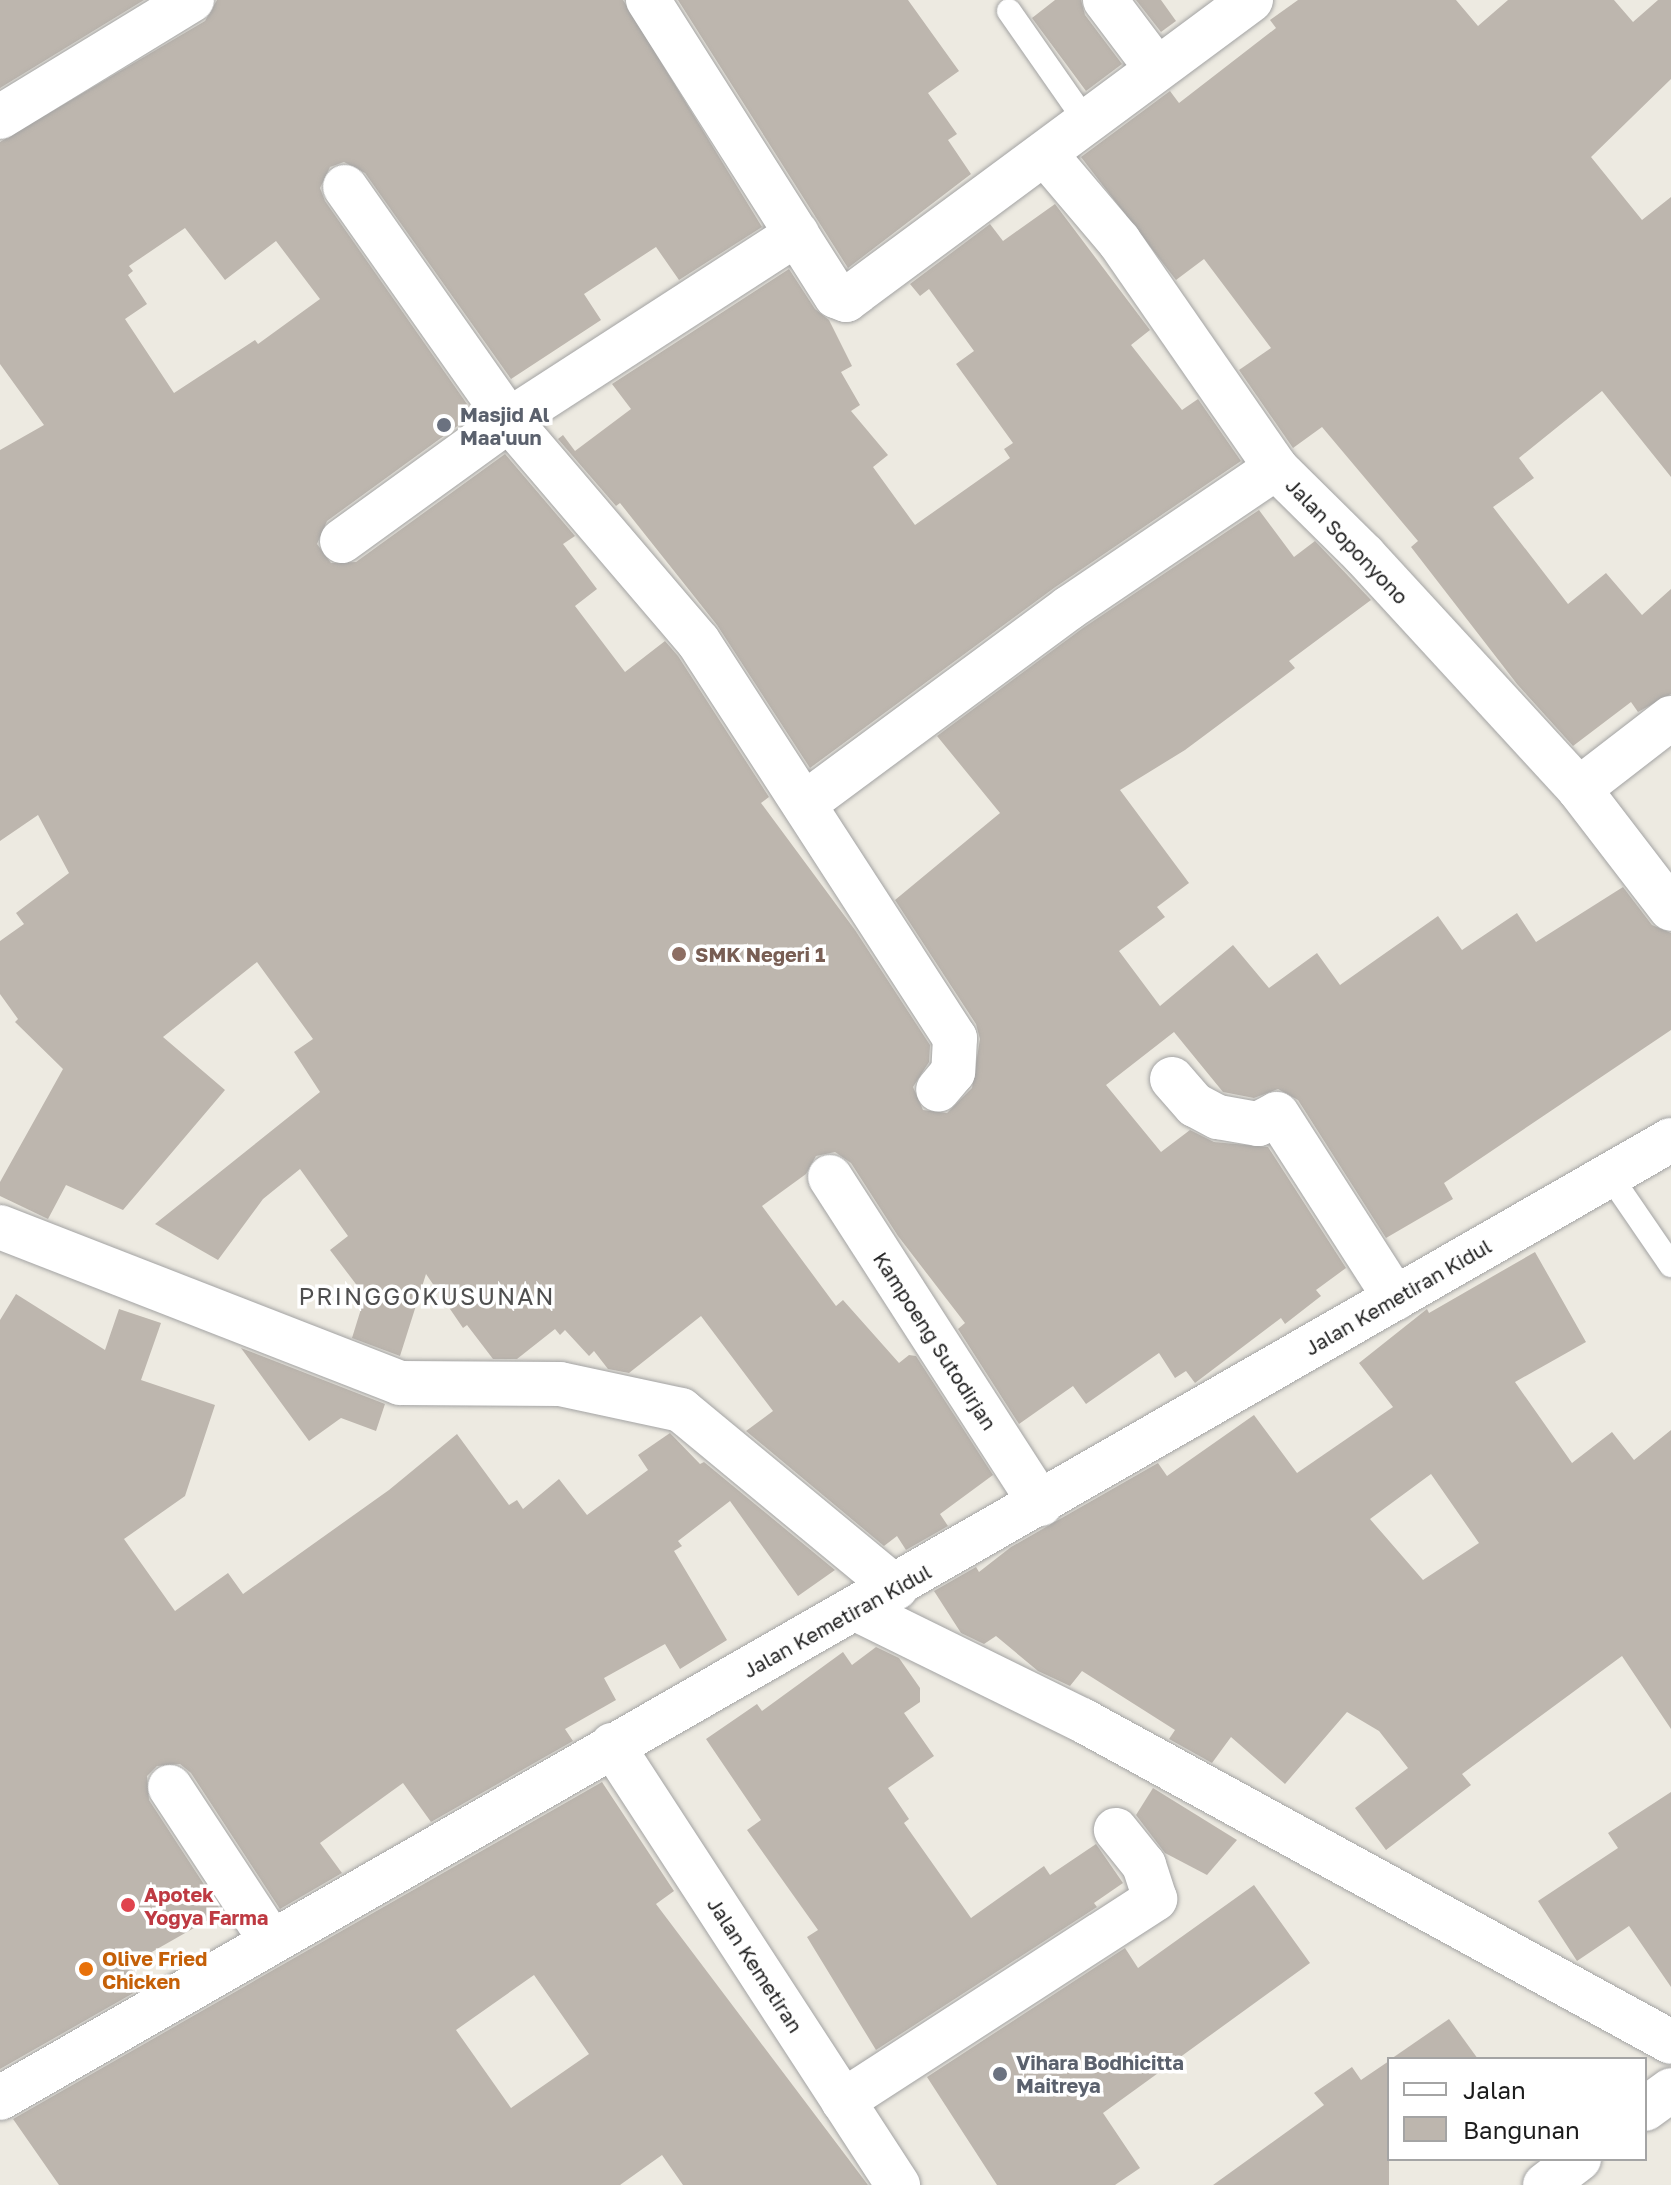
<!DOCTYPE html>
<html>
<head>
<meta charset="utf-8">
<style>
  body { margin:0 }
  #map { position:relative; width:1671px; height:2185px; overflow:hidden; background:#edeae1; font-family:"Golos Text",sans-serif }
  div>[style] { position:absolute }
  .building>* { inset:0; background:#bdb6ae }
  .roads { filter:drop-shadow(0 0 2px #a3a3a3) drop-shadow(0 0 2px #a3a3a3) }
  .service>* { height:24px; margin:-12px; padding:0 12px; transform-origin:12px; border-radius:12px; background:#fff }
  .minor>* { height:44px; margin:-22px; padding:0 22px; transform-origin:22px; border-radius:22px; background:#fff }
  .tertiary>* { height:44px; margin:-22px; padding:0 22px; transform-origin:22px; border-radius:22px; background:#fff }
  .dots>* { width:22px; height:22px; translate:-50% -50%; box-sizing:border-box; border:4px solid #fff; border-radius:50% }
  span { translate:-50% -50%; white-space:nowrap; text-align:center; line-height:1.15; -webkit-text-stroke:7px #fff; paint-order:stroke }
  .worship-label { font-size:20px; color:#5b616d; font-weight:700 }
  .left { translate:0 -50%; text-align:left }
  .street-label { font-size:20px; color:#1c1c1c }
  .education-label { font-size:20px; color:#785e54; font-weight:700 }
  .health-label { font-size:20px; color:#be3a42; font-weight:700 }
  .food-label { font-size:20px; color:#c56008; font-weight:700 }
  .quarter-label { font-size:24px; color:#4f4f4f; letter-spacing:2px }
  .legend { position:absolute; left:1387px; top:2057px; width:260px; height:104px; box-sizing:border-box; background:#fff; border:2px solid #a4a4a4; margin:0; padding:10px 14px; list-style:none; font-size:24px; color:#1c1c1c }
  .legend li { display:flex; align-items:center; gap:16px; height:40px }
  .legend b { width:40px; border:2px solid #a4a4a4 }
</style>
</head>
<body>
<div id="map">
  <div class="building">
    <div style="clip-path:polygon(0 0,144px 0,0 88px)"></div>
    <div style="clip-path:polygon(evenodd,217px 0,623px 0,762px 227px,679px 280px,656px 247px,584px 294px,601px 320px,511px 379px,365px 173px,344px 162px,330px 167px,320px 188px,325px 201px,474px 414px,327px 521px,317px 544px,331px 563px,356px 562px,505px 454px,575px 536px,563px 544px,597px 589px,575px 606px,625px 672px,665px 641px,678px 656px,769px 797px,761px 803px,855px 930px,930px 1045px,929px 1062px,913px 1087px,923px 1110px,947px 1113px,972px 1088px,980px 1039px,976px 1024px,895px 900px,1000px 813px,937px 736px,1083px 628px,1259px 510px,1294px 557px,1315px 541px,1371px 600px,1289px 661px,1295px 668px,1185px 750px,1120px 790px,1189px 883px,1157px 907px,1165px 917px,1119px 951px,1160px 1006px,1233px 945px,1269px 988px,1317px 953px,1340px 985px,1438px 916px,1462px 950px,1517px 913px,1536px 942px,1623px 887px,1652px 925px,1671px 933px,1671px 1030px,1444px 1183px,1453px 1199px,1386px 1238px,1298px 1100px,1278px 1089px,1254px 1098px,1223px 1092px,1174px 1032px,1106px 1085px,1161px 1152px,1190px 1130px,1214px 1142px,1268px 1147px,1346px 1268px,1316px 1290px,1321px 1296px,1285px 1324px,1281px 1318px,1195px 1383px,1186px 1371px,1175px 1378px,1159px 1353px,1086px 1404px,1073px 1386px,1019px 1424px,958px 1329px,965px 1323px,898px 1236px,851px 1163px,835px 1152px,816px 1156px,806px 1174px,762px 1206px,836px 1306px,843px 1300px,899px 1363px,909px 1355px,916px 1356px,993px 1475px,940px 1514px,948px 1526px,906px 1550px,897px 1536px,884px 1546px,746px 1431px,773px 1411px,701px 1316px,629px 1373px,608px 1369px,594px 1351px,589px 1356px,565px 1330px,560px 1335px,555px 1329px,517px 1359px,493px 1359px,467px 1325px,463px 1328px,426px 1274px,400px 1356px,352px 1338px,365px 1296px,330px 1250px,348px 1236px,300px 1169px,263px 1199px,218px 1260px,155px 1224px,320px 1092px,294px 1052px,313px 1039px,257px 962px,163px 1037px,225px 1090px,123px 1210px,66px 1185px,48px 1219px,0 1196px,0 1182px,63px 1069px,15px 1022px,18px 1019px,0 994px,0 941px,24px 924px,16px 913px,69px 873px,38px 815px,0 841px,0 450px,44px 425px,0 364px,0 142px,205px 21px,217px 0,185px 228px,225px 280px,276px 241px,320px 299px,258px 344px,255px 340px,174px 393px,125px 319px,147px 304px,128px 275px,133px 271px,129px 266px,185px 228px)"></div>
    <div style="clip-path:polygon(678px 0,908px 0,959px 71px,928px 93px,957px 134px,948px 140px,971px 174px,848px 268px)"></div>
    <div style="clip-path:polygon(1055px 0,1081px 0,1085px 15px,1122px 64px,1086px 91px,1032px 18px)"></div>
    <div style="clip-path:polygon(1136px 0,1161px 0,1176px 21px,1161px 32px)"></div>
    <div style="clip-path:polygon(1298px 0,1456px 0,1478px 26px,1508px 0,1614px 0,1633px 22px,1658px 0,1671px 0,1671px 79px,1591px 157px,1642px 220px,1671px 197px,1671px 477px,1602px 391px,1519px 458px,1534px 478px,1493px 507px,1568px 604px,1606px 573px,1642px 615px,1671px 589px,1671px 694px,1638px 712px,1631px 702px,1573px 746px,1517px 684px,1411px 547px,1418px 541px,1322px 427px,1293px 448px,1239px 370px,1271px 348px,1204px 259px,1176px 280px,1081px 157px,1170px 91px,1179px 103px,1276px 28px,1270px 20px)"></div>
    <div style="clip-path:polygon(1055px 204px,1150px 330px,1131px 345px,1182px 410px,1198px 399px,1241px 461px,1054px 588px,810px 768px,717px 625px,620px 503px,616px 506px,558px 439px,563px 435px,575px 451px,631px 409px,612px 384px,789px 269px,815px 309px,829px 320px,852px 366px,841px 372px,860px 405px,851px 411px,888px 455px,873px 467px,915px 525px,1010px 458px,1004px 449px,1013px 443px,956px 364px,974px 351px,929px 289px,920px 296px,910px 284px,990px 224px,1003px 241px)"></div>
    <div style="clip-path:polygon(evenodd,1535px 1252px,1586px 1342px,1515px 1382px,1572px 1463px,1612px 1432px,1634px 1460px,1671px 1430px,1671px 1729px,1622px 1656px,1462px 1774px,1471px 1785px,1386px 1850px,1355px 1808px,1408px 1768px,1379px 1731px,1347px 1712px,1285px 1784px,1231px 1737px,1212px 1763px,1169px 1739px,1175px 1730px,1082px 1671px,1070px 1686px,1038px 1671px,996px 1636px,984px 1644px,961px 1633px,934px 1591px,976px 1567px,979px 1572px,1011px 1547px,1158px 1463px,1167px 1476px,1254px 1415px,1297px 1473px,1393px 1407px,1359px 1363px,1427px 1309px,1429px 1313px,1535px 1252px,1431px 1474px,1479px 1543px,1423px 1580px,1370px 1519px,1431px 1474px)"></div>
    <div style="clip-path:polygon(16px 1294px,105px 1350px,119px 1309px,161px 1323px,141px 1380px,215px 1405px,185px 1496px,124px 1539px,175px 1611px,228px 1573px,243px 1594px,389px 1490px,457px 1434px,509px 1505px,517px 1500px,523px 1509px,559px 1479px,587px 1515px,648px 1470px,638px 1455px,670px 1433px,700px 1464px,704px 1462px,835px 1570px,798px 1596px,730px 1501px,678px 1541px,682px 1546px,674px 1551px,727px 1640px,680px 1669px,665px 1644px,604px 1678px,616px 1700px,565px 1729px,573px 1741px,431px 1822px,403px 1783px,320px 1843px,342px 1873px,280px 1909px,191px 1773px,180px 1764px,157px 1766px,147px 1776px,149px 1800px,222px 1912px,129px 1965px,144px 1987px,0 2069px,0 1320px)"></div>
    <div style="clip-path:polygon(241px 1348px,385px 1404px,376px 1431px,341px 1418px,309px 1441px)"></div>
    <div style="clip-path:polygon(876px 1647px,899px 1658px,920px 1688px,920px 1702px,904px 1713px,934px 1756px,888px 1788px,909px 1819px,904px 1823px,971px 1918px,1044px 1866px,1050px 1875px,1096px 1844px,1123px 1883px,1094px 1903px,1097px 1907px,876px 2050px,807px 1937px,818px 1930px,747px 1830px,761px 1820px,706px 1739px,757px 1704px,762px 1711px,843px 1652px,852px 1665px)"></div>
    <div style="clip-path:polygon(evenodd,602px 1782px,674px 1891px,656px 1904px,868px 2185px,683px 2185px,662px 2155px,620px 2185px,59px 2185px,13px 2119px,602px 1782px,534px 1975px,589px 2054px,511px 2108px,456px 2030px,534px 1975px)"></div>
    <div style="clip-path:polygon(1153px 1788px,1237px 1840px,1207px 1875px,1165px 1853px,1136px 1815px)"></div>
    <div style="clip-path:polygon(1671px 1792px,1671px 1987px,1629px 1926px,1577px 1961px,1538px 1901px,1618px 1848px,1608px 1833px)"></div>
    <div style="clip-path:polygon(1254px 1885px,1310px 1963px,1103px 2113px,1140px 2168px,1115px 2185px,997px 2185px,927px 2077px,1125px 1948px,1138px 1968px)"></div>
    <div style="clip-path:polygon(1449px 2019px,1478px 2059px,1391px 2059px)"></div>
    <div style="clip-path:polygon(1389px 2061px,1389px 2185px,1213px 2185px,1324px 2105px,1314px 2093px,1352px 2067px,1361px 2080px)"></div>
  </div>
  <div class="roads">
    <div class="service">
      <div style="left:1009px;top:11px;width:136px;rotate:55.1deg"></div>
      <div style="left:1610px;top:1176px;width:108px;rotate:55.6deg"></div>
    </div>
    <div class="minor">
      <div style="left:648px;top:0;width:351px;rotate:57.6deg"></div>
      <div style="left:836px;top:296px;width:11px;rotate:22deg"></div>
      <div style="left:846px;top:300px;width:504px;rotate:-36.53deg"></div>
      <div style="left:1105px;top:0;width:86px;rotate:53deg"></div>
      <div style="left:0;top:117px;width:225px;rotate:-31.4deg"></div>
      <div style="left:1046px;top:155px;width:113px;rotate:49.7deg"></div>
      <div style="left:1119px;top:241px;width:276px;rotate:55.3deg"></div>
      <div style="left:1276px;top:468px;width:124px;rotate:44.7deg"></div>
      <div style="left:1364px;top:555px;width:318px;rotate:47.4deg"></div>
      <div style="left:1579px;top:789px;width:151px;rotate:52.5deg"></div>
      <div style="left:345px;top:187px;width:285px;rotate:54.9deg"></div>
      <div style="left:509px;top:420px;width:291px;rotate:49.5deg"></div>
      <div style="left:698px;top:641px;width:473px;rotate:57.1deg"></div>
      <div style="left:955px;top:1038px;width:34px;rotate:93deg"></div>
      <div style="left:953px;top:1072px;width:23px;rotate:130deg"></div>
      <div style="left:342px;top:541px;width:206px;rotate:-35.9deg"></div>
      <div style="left:509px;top:420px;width:343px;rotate:-32.9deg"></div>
      <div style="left:1579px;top:789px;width:116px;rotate:-37.7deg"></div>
      <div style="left:804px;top:804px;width:330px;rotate:-36.5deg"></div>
      <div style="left:1069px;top:608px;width:250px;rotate:-34.1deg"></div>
      <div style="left:1172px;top:1079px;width:35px;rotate:49deg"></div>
      <div style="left:1195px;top:1105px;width:26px;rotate:28deg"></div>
      <div style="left:1218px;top:1117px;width:41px;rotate:9.9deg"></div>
      <div style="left:1258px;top:1124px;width:21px;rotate:-28deg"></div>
      <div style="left:1277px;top:1114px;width:219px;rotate:57.3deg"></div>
      <div style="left:830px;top:1177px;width:389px;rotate:57.2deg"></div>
      <div style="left:0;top:1227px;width:429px;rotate:21.3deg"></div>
      <div style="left:400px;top:1383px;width:160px;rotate:0.4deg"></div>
      <div style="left:560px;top:1384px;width:124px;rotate:12.1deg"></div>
      <div style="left:681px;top:1410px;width:279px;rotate:39.6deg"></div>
      <div style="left:858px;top:1610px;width:250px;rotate:26.2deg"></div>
      <div style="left:1082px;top:1720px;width:671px;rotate:28.66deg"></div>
      <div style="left:170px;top:1787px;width:184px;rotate:56.7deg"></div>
      <div style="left:843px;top:2101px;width:372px;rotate:-32.9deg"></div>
      <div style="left:1155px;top:1899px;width:36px;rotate:-108deg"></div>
      <div style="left:1144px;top:1865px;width:45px;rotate:-128.7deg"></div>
      <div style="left:1645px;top:2109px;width:32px;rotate:-36deg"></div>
      <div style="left:1545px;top:2185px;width:43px;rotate:-37.4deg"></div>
    </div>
    <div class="tertiary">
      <div style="left:612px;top:1745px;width:525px;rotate:56.98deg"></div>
      <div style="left:0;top:2098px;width:1926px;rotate:-29.83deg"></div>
    </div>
  </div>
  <div class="dots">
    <div style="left:444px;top:425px;background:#6b7280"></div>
    <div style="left:679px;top:954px;background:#8d6e63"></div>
    <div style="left:128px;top:1905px;background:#e0444e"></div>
    <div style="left:86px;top:1969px;background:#e8710a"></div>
    <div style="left:1000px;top:2074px;background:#6b7280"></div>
  </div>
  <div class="worship-label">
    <span class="left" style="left:460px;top:426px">Masjid Al<br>Maa'uun</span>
    <span class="left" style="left:1016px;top:2074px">Vihara Bodhicitta<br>Maitreya</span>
  </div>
  <div class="street-label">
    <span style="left:1347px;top:541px;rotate:46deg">Jalan Soponyono</span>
    <span style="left:1398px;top:1297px;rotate:-30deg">Jalan Kemetiran Kidul</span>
    <span style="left:935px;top:1341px;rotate:57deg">Kampoeng Sutodirjan</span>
    <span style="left:837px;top:1621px;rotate:-29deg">Jalan Kemetiran Kidul</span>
    <span style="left:755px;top:1965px;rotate:57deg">Jalan Kemetiran</span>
  </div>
  <div class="education-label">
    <span class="left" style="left:695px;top:954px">SMK Negeri 1</span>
  </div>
  <div class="health-label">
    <span class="left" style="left:144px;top:1906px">Apotek<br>Yogya Farma</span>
  </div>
  <div class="food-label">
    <span class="left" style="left:102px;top:1970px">Olive Fried<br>Chicken</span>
  </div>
  <div class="quarter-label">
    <span style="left:427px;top:1296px">PRINGGOKUSUNAN</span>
  </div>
  <ul class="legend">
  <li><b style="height:10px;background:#fff"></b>Jalan</li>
  <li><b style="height:22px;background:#bdb6ae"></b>Bangunan</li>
  </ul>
</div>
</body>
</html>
